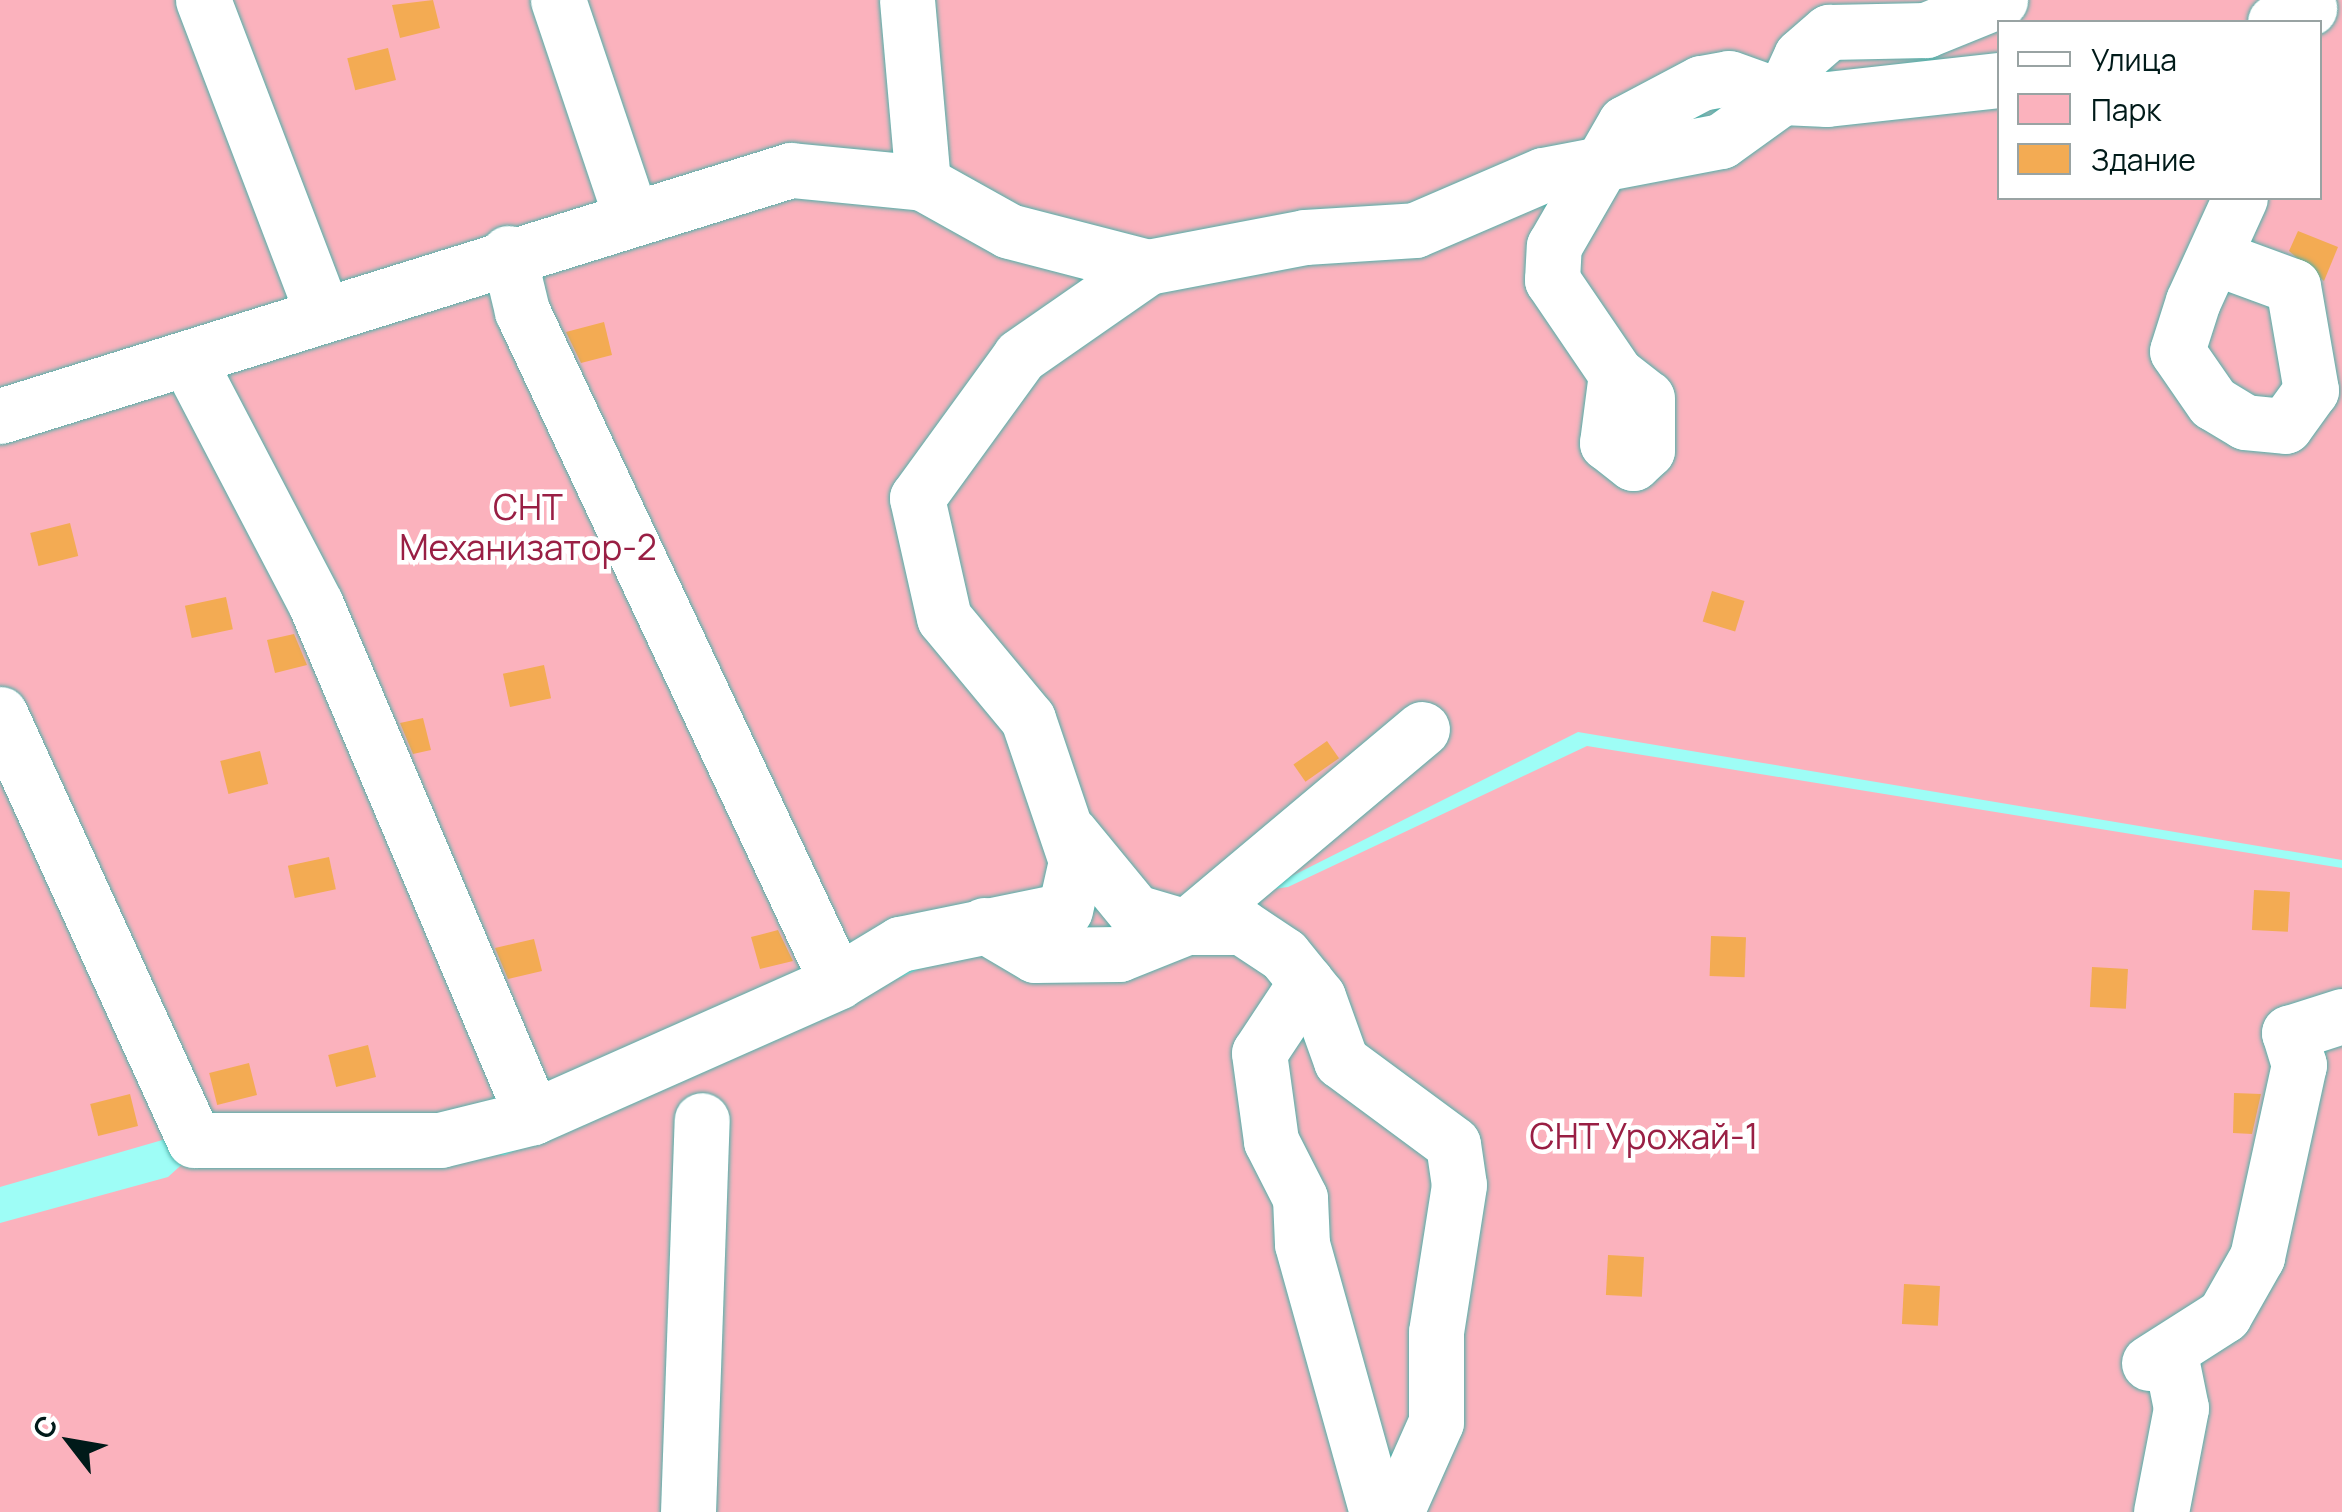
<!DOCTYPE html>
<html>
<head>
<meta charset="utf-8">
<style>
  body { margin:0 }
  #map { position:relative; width:2342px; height:1512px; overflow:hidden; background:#9efdf6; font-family:Manrope,sans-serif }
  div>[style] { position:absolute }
  .green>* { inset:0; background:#fbb2bd }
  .building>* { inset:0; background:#f3ab53; transform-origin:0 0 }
  .roads { filter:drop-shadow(0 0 2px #4fb0a9) drop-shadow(0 0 2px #4fb0a9) }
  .minor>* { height:55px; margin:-27.5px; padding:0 27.5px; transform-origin:27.5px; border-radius:27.5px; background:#fff }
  span { translate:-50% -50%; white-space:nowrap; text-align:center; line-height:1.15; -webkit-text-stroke:9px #fff; paint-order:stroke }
  .park-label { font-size:35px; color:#991f44 }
  .legend { position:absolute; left:1997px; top:20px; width:325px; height:180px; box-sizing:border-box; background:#fff; border:2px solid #99a3a3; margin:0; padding:12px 18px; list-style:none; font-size:30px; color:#001a19 }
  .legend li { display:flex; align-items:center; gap:20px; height:50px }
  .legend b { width:50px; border:2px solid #99a3a3 }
  .north { position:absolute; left:20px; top:1392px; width:100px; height:100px; -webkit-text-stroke:8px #fff; paint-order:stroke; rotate:301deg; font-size:28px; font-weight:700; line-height:40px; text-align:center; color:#001a19 }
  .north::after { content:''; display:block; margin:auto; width:35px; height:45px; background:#001a19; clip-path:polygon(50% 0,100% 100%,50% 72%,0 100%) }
</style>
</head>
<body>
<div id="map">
  <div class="green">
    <div style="clip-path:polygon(evenodd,0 0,2342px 0,2342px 860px,1578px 732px,1284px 880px,1236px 894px,1288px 887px,1587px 746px,2342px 868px,2342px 1512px,0 1512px,0 1223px,168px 1177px,199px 1149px,505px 1155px,919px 969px,1077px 927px,900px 937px,495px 1119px,242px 1117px,0 1187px,0 0,2000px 22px,2320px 22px,2320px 198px,2000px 198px,2000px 22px)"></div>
  </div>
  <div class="building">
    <div style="clip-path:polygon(433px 0,440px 28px,400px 38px,392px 5px)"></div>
    <div style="left:388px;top:48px;width:33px;height:42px;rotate:76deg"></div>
    <div style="clip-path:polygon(2298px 231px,2338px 247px,2324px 281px,2289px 251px)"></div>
    <div style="clip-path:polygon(604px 322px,612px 355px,581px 363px,566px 332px)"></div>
    <div style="left:70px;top:523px;width:34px;height:41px;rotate:76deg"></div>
    <div style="left:1712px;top:591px;width:34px;height:32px;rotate:17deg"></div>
    <div style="left:226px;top:597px;width:33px;height:42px;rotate:78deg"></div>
    <div style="clip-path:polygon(294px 634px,307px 665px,275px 673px,267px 640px)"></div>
    <div style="left:544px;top:665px;width:34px;height:42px;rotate:78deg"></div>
    <div style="clip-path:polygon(423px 718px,431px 750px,413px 754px,400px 723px)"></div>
    <div style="left:1327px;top:741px;width:21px;height:41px;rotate:55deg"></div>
    <div style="left:260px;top:751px;width:34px;height:41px;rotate:76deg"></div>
    <div style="left:329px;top:857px;width:33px;height:42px;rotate:78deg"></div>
    <div style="left:2254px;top:890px;width:36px;height:40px;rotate:3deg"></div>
    <div style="clip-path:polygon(778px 930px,793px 961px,760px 969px,751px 937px)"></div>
    <div style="left:1711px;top:936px;width:35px;height:40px;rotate:2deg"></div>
    <div style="clip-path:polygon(534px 939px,542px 971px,508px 979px,495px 948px)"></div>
    <div style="left:2092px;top:967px;width:36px;height:40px;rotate:3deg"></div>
    <div style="left:368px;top:1045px;width:33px;height:41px;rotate:76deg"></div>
    <div style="left:249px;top:1063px;width:33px;height:41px;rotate:76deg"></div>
    <div style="clip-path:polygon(2234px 1093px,2261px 1094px,2252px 1134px,2233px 1133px)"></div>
    <div style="left:130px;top:1094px;width:33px;height:41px;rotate:76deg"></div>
    <div style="left:1608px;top:1255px;width:36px;height:40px;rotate:3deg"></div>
    <div style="left:1904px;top:1284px;width:36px;height:40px;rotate:3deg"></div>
  </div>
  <div class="roads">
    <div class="minor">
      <div style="left:203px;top:0;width:336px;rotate:69.1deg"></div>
      <div style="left:558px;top:0;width:229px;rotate:71.4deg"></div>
      <div style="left:907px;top:0;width:184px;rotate:85deg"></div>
      <div style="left:2275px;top:22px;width:37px;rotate:-22deg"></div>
      <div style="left:508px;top:253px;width:60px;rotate:76.4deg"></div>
      <div style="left:522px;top:311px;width:741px;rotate:64.85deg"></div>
      <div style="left:2214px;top:257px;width:84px;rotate:20.2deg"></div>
      <div style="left:2293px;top:286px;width:106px;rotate:80.2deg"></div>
      <div style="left:2311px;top:390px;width:44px;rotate:125.8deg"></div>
      <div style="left:2285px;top:426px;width:40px;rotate:-174.3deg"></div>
      <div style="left:2245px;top:422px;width:37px;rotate:-149deg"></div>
      <div style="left:2213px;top:403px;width:63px;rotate:-124.7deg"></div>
      <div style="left:2177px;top:351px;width:52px;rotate:-72.3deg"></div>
      <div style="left:2193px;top:301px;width:113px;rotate:-65.5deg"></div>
      <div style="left:188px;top:360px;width:276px;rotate:62.4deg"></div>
      <div style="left:316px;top:605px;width:556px;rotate:67.03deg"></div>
      <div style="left:1616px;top:374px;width:39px;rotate:38deg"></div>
      <div style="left:1647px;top:398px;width:52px;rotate:90deg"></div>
      <div style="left:1647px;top:450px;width:19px;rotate:137deg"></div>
      <div style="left:1633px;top:463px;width:33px;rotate:-142deg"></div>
      <div style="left:1607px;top:443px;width:70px;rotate:-82.6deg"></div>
      <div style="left:1616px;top:374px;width:114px;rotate:-124.2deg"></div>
      <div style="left:1552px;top:280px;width:34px;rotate:-87deg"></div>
      <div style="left:1554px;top:246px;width:142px;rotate:-60deg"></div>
      <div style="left:1625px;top:123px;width:86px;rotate:-27.8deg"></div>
      <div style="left:1701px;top:83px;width:28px;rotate:-10deg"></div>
      <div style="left:1729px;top:78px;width:56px;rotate:19.7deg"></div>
      <div style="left:1782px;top:97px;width:45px;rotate:2.5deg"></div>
      <div style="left:1827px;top:99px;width:174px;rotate:-6.3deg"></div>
      <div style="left:0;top:416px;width:828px;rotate:-17.28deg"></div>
      <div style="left:791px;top:170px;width:133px;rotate:5.6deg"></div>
      <div style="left:923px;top:183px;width:98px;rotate:29.2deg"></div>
      <div style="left:1009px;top:231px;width:144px;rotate:14.5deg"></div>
      <div style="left:0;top:714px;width:468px;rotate:65.5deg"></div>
      <div style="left:194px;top:1140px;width:246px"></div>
      <div style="left:440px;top:1140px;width:96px;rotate:-13.9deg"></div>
      <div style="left:533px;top:1117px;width:333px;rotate:-23.9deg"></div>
      <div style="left:837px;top:982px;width:74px;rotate:-31.1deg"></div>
      <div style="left:900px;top:944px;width:168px;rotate:-11.6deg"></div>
      <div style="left:1065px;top:910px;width:50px;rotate:-77.3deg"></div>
      <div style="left:1076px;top:861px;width:150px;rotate:-108.7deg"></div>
      <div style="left:1028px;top:719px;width:131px;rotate:-129.7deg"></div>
      <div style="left:944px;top:618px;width:123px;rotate:-102.7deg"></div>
      <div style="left:917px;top:498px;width:175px;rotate:-54deg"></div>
      <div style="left:1020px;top:356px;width:156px;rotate:-34.8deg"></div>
      <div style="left:1148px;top:267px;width:160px;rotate:-10.8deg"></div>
      <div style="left:1305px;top:237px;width:110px;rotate:-3.6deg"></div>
      <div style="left:1415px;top:230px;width:139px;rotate:-23.3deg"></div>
      <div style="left:1543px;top:175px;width:181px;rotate:-10.8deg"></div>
      <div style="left:1721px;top:141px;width:75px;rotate:-35.8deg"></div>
      <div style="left:1782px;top:97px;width:45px;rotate:-65.1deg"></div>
      <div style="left:1801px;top:56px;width:37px;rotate:-41deg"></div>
      <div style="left:1829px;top:32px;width:97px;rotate:-1.2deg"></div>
      <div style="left:1926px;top:30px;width:80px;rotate:-22.1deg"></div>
      <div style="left:1070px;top:833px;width:102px;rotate:50.6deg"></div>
      <div style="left:1135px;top:912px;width:53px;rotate:16.4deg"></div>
      <div style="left:1186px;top:927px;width:308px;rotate:-40deg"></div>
      <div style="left:984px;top:925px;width:59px;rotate:30.5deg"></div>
      <div style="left:1035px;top:955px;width:84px;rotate:-0.7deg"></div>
      <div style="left:1119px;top:954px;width:72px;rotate:-21.9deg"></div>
      <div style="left:1186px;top:927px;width:56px"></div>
      <div style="left:1242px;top:927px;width:50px;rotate:33.7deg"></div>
      <div style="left:1284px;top:955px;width:54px;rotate:51deg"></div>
      <div style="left:1318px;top:997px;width:68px;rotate:70.2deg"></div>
      <div style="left:1341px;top:1061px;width:139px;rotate:36.5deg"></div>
      <div style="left:1453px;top:1144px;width:41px;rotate:81.7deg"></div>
      <div style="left:1459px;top:1185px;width:149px;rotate:98.9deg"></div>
      <div style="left:1436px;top:1332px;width:90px;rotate:90deg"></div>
      <div style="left:1436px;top:1422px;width:98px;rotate:114deg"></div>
      <div style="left:1306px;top:982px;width:85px;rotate:123.5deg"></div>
      <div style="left:1259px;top:1053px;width:89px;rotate:82.2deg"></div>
      <div style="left:1271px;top:1141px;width:64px;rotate:63deg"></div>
      <div style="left:1300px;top:1198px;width:46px;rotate:87.5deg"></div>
      <div style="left:1302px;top:1244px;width:278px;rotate:74.4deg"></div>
      <div style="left:2149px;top:1363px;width:89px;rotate:-32.6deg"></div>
      <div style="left:2224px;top:1315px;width:67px;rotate:-60.4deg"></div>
      <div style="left:2257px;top:1257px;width:197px;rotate:-77.7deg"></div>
      <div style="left:2299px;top:1065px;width:34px;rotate:-107deg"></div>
      <div style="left:2289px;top:1033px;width:56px;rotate:-17.8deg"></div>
      <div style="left:688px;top:1512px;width:392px;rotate:-88deg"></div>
      <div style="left:2161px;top:1512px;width:106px;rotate:-79.1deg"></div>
      <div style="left:2181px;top:1408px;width:55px;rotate:-101.5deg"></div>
    </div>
  </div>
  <div class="park-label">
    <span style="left:528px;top:527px">СНТ<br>Механизатор-2</span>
    <span style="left:1644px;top:1136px">СНТ Урожай-1</span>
  </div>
  <ul class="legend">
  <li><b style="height:12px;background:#fff"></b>Улица</li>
  <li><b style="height:28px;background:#fbb2bd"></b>Парк</li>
  <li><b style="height:28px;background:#f3ab53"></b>Здание</li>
  </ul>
  <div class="north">С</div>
</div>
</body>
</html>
